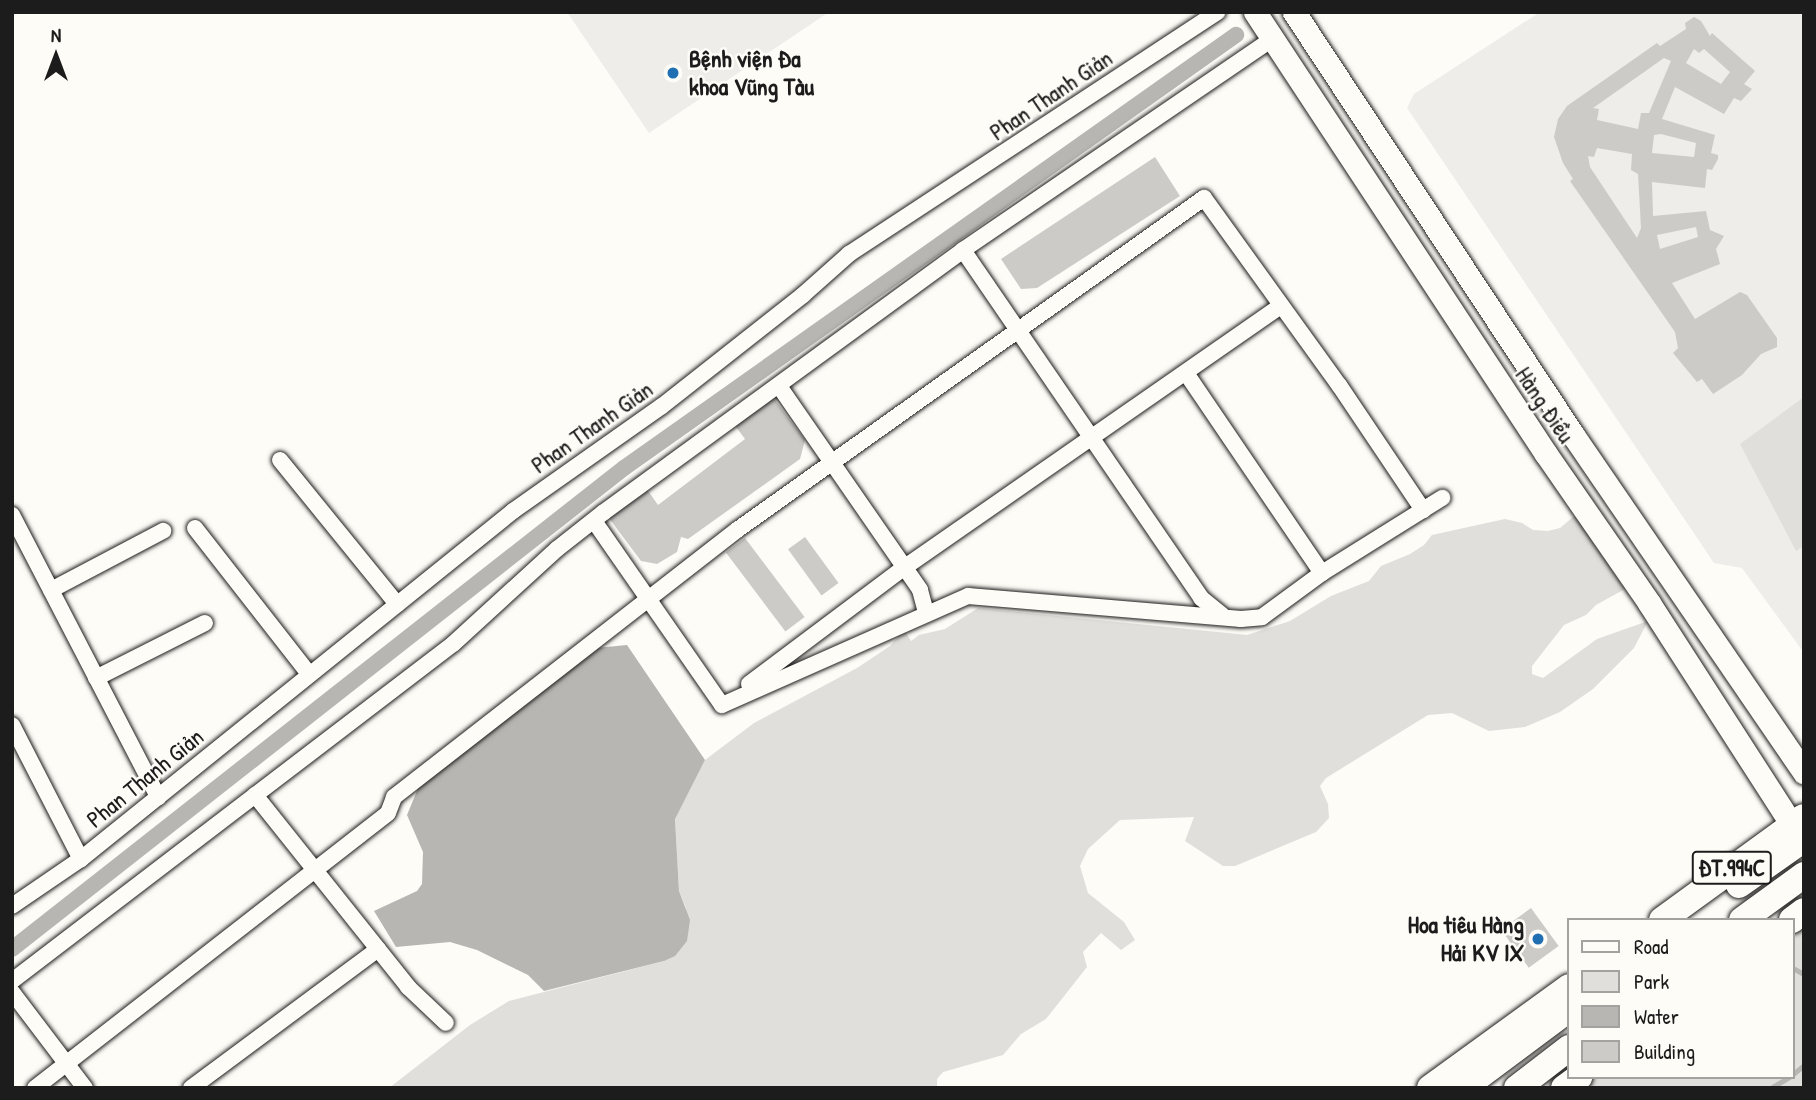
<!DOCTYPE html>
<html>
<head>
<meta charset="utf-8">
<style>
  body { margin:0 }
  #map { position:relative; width:1816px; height:1100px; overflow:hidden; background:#fdfcf7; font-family:"Patrick Hand",sans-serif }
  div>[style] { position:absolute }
  .built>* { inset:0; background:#eeede9 }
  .green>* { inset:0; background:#e0dfdb }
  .water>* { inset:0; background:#b7b6b2 }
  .stream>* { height:4.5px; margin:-2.25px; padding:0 2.25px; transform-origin:2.25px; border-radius:2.25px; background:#b7b6b2 }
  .canal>* { height:16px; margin:-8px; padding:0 8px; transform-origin:8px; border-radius:8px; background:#b7b6b2 }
  .building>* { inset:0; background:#cccbc8; transform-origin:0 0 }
  .roads { filter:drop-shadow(0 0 2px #1c1c1c) drop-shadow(0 0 2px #1c1c1c) }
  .street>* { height:16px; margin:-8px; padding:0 8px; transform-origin:8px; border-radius:8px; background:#fdfcf7 }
  .secondary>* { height:23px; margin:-11.5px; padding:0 11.5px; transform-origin:11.5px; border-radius:11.5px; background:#fdfcf7 }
  .primary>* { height:26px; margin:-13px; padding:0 13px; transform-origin:13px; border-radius:13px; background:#fdfcf7 }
  .dots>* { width:19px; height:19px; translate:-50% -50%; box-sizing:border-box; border:4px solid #fdfcf7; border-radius:50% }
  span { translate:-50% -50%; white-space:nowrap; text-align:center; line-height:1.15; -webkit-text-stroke:5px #fdfcf7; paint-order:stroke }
  .shield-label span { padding:2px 5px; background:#fdfcf7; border:2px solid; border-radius:5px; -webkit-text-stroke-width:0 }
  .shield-label { font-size:23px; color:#1c1c1c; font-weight:700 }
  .poi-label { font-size:24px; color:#1c1c1c; font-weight:700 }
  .left { translate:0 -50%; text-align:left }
  .right { translate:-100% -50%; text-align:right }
  .street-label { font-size:24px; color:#1c1c1c }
  .frame { position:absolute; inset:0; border:14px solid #1c1c1c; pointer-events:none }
  .legend { position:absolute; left:1567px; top:918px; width:228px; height:161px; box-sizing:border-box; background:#fdfcf7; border:2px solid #a3a29f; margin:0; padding:9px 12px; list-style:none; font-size:21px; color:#1c1c1c }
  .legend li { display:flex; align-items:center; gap:14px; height:35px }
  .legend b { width:35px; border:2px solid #a3a29f }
  .north { position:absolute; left:21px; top:21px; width:70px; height:70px; -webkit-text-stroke:5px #fdfcf7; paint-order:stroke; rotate:0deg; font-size:19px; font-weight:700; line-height:28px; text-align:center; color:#1c1c1c }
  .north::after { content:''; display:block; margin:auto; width:24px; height:32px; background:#1c1c1c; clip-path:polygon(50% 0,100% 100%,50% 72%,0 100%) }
</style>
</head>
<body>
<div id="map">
  <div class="built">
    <div style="clip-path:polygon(567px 12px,829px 12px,649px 133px)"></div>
    <div style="clip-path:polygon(1540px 12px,1804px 12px,1804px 653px,1742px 568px,1714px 563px,1407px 108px,1414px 94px)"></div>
  </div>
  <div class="green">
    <div style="clip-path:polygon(1804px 397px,1804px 546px,1796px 551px,1740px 444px)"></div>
    <div style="clip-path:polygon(1573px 517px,1581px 517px,1615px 575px,1623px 582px,1625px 589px,1596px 605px,1586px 615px,1564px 625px,1532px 666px,1532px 674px,1543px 678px,1597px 639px,1648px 621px,1634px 648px,1593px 689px,1560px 712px,1525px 727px,1489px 731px,1452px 713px,1428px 715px,1326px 778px,1320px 786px,1328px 804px,1329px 818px,1316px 832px,1235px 866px,1223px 866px,1185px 841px,1194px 817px,1120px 820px,1088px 849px,1080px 866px,1088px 893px,1124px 922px,1135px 940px,1121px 950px,1101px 933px,1083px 952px,1087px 967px,1046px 1019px,1021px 1034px,1003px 1055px,943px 1072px,937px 1079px,937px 1088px,389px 1088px,470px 1025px,509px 1001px,664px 961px,686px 908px,679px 891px,675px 818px,705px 760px,754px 723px,857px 668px,890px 646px,904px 630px,911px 641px,919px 635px,945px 629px,978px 608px,1247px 635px,1290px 621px,1331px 596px,1369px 581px,1381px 566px,1410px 554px,1424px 545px,1432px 535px,1505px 519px,1522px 523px,1533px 530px,1548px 531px,1560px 528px)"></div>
    <div style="clip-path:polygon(1804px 922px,1804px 1088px,1581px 1088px,1596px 1077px,1793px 1077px,1793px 930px)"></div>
  </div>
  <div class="water">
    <div style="clip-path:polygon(627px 645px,705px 760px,675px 819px,679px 891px,690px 920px,687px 941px,675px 956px,664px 961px,544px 991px,528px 975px,477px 950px,450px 942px,396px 947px,374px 911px,417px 891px,422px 884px,423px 852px,407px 815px,419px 786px,596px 648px)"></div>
  </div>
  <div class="stream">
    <div style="left:1793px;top:968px;width:13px;rotate:29deg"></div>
    <div style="left:1793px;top:1074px;width:14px;rotate:-39deg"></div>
    <div style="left:1771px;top:1088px;width:21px;rotate:-31deg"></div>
  </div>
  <div class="canal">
    <div style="left:12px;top:949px;width:778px;rotate:-38.17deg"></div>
    <div style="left:624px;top:468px;width:750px;rotate:-35.28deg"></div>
  </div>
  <div class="building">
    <div style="clip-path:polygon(evenodd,1694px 17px,1701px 21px,1710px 36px,1712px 33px,1755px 71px,1744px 84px,1752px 89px,1741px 101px,1734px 98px,1724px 114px,1675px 87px,1662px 119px,1715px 135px,1711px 153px,1718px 155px,1718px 159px,1712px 170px,1707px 169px,1705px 188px,1652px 182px,1653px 216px,1706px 211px,1710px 230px,1724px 236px,1716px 249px,1720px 264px,1672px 283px,1695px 319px,1740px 292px,1747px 295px,1777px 338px,1777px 347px,1761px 354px,1742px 375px,1713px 394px,1702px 379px,1697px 382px,1673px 353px,1678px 348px,1675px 332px,1570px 181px,1573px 179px,1563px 163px,1554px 137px,1558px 119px,1567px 106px,1657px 43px,1660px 46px,1686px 29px,1685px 23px,1694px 17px,1694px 49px,1699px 53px,1704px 49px,1730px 72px,1721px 84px,1686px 63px,1694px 49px,1694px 17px,1664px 58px,1671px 61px,1649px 113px,1641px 113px,1638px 129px,1597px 120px,1599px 109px,1593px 108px,1664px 58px,1694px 17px,1661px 134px,1696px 143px,1694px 157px,1652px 153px,1654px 135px,1661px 134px,1694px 17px,1597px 148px,1632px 154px,1631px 170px,1638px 174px,1641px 228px,1637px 238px,1590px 167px,1588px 156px,1594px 157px,1597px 148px,1694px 17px,1696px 227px,1698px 237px,1660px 249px,1657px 235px,1696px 227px)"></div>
    <div style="clip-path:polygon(1155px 157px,1180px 196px,1037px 288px,1021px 289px,1001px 259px)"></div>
    <div style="clip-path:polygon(771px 395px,805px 440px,800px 459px,688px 539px,681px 537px,677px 552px,657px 564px,641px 561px,606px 514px,644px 485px,658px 505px,745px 439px,733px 423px)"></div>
    <div style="left:805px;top:537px;width:57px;height:21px;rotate:54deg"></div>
    <div style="left:745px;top:538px;width:99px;height:24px;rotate:53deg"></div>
    <div style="left:1531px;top:908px;width:47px;height:37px;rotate:54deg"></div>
  </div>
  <div class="roads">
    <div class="street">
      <div style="left:963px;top:250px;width:422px;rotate:55.6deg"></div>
      <div style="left:1201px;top:598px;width:27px;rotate:39deg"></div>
      <div style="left:1186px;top:373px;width:242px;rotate:55.8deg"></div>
      <div style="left:779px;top:386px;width:248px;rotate:55.3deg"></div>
      <div style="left:920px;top:590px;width:24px;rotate:75deg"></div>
      <div style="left:280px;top:460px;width:186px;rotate:50.9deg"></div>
      <div style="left:12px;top:515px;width:318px;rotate:62.6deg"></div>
      <div style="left:594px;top:521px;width:224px;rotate:55.2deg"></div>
      <div style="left:195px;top:528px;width:185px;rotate:52deg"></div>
      <div style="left:51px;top:590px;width:127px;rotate:-27.8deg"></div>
      <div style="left:96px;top:678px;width:122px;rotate:-26.8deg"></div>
      <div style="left:749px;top:684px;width:195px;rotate:-36.9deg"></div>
      <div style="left:905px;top:567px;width:457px;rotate:-34.8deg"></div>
      <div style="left:722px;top:705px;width:269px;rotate:-23.9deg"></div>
      <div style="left:968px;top:596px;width:274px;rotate:4.8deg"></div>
      <div style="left:1241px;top:619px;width:21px;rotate:-5deg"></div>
      <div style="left:1262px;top:617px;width:74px;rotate:-36.3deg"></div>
      <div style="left:1322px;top:573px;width:142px;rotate:-32deg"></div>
      <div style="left:12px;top:725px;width:151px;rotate:62.8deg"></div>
      <div style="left:255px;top:795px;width:246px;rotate:51.4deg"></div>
      <div style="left:408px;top:987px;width:52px;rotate:43.5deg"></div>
      <div style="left:12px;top:906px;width:83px;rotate:-34.3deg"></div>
      <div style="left:81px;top:859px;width:555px;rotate:-38.85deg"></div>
      <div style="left:513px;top:511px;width:182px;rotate:-35.2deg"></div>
      <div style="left:662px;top:406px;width:179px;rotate:-38.2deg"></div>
      <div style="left:803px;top:295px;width:62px;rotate:-41.7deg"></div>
      <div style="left:849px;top:254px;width:441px;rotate:-33.3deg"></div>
      <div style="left:12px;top:981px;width:555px;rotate:-37.39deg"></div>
      <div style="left:453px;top:644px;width:141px;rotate:-42.4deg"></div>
      <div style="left:557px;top:549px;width:60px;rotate:-38.2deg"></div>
      <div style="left:604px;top:512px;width:444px;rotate:-36.1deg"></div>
      <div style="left:963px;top:250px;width:374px;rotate:-34.3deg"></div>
      <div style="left:12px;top:992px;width:121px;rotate:52.8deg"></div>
      <div style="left:35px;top:1088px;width:447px;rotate:-37.9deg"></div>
      <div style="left:388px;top:813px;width:17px;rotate:-69deg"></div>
      <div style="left:394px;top:797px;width:435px;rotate:-37.9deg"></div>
      <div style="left:737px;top:530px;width:573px;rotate:-35.41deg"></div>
      <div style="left:1204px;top:198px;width:231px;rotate:54.2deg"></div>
      <div style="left:1339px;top:385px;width:151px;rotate:56.1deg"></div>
      <div style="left:191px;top:1088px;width:233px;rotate:-36.6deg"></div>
    </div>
    <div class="secondary">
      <div style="left:1255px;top:12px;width:529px;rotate:56.64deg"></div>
      <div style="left:1546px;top:454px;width:181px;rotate:55.3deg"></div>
      <div style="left:1649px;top:603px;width:264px;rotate:57.2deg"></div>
      <div style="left:1294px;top:12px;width:507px;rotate:56.59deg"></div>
      <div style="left:1573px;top:435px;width:409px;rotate:55.6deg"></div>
    </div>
    <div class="primary">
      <div style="left:1739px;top:885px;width:80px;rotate:-35.3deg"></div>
      <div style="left:1662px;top:920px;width:175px;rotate:-36deg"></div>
      <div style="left:1742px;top:920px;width:77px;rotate:-36deg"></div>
      <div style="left:1792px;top:920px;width:15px;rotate:-37deg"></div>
      <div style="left:1430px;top:1088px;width:172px;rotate:-36deg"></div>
      <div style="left:1463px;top:1088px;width:132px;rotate:-36.7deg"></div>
      <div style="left:1517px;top:1088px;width:66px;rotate:-37.6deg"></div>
      <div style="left:1564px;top:1088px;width:19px;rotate:-36deg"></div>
    </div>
  </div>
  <div class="dots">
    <div style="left:673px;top:73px;background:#1f6fb2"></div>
    <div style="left:1538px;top:939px;background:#1f6fb2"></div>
  </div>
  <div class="shield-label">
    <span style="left:1732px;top:868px">ĐT.994C</span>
  </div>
  <div class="poi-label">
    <span class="left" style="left:689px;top:73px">Bệnh viện Đa<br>khoa Vũng Tàu</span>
    <span class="right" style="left:1524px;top:939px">Hoa tiêu Hàng<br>Hải KV IX</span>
  </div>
  <div class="street-label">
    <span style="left:1051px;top:95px;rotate:-34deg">Phan Thanh Giản</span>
    <span style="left:1545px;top:405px;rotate:56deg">Hàng Điều</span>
    <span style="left:592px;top:427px;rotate:-35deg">Phan Thanh Giản</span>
    <span style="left:145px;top:778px;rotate:-39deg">Phan Thanh Giản</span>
  </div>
  <div class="frame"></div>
  <ul class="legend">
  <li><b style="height:9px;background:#fdfcf7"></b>Road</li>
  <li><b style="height:19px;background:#e0dfdb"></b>Park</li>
  <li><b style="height:19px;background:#b7b6b2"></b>Water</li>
  <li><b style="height:19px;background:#cccbc8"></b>Building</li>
  </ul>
  <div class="north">N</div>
</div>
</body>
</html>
